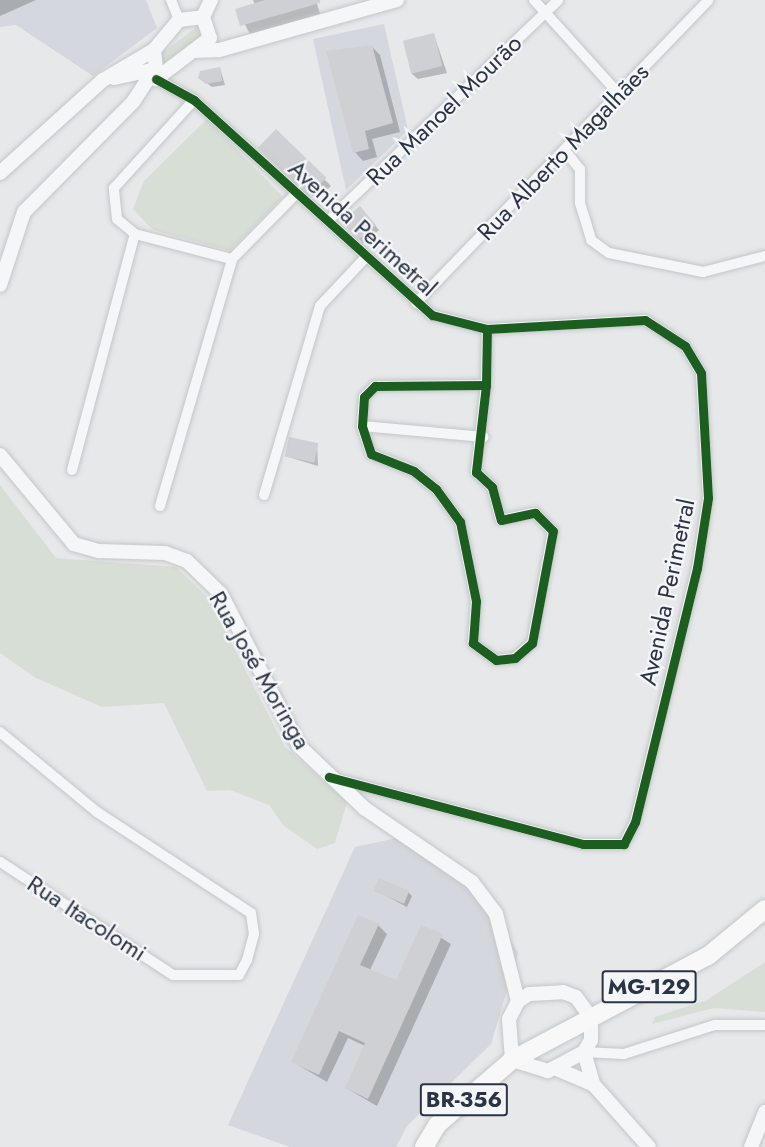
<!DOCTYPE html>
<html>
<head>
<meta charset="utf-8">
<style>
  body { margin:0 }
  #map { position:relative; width:765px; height:1147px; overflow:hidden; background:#e6e8ea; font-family:Jost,sans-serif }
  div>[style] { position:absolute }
  .built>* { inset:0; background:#d4d7dd }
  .green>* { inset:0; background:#d6ded6 }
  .shadow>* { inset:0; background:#0003; transform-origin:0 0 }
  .building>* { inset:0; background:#ced0d3; transform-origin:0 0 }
  .roads { filter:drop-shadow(0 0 2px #c4c6c8) drop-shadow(0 0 2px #c4c6c8) }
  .minor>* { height:10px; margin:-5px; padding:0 5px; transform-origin:5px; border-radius:5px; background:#f5f6f7 }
  .tertiary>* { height:14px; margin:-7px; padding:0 7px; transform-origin:7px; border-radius:7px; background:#f5f6f7 }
  .primary>* { height:18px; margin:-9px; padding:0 9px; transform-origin:9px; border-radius:9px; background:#f8f8f8 }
  .cycleway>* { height:9px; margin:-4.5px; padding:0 4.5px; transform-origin:4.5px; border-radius:4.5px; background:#1b5e20 }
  span { translate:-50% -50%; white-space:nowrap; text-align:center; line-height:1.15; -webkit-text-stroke:4.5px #f4f6f9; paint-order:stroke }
  .shield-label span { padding:2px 4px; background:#f4f6f9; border:2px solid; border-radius:4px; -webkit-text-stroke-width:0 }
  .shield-label { font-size:22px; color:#2b3445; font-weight:700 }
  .street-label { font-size:24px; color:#2b3445 }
</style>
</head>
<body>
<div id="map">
  <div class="built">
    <div style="clip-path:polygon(0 0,146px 0,157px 28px,93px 76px,16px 25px,0 27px)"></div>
    <div style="clip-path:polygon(384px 24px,408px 130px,346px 190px,313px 39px)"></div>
    <div style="clip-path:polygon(397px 838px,489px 902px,518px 953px,491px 1044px,407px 1126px,396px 1147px,290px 1147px,228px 1125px,355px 847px)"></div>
  </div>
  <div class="green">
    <div style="clip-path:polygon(197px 27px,206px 35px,163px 69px,157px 57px)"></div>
    <div style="clip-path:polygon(207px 119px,283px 197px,230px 251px,153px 230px,133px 209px,144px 181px)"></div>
    <div style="clip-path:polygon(0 485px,56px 558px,176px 567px,209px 599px,285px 747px,347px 802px,335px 843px,317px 849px,284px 826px,269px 805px,230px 790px,207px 791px,164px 703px,102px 707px,36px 678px,0 653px)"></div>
    <div style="clip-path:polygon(765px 962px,765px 1012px,714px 1008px,652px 1024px,655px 1017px,707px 1000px)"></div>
  </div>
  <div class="shadow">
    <div style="clip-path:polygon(0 0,36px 0,0 16px)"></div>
    <div style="clip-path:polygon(253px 0,316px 0,320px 14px,250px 34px,237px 10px,255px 5px)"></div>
    <div style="clip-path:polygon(434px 35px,447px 73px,418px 79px,411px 73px)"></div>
    <div style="clip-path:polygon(371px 46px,380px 55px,400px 132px,372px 139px,377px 157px,363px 161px,355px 152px)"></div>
    <div style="clip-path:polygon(220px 68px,225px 85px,212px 87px,204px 81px)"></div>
    <div style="clip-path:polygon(276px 131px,331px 186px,317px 200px,266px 154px)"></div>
    <div style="left:360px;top:208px;width:29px;height:21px;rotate:49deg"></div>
    <div style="clip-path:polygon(317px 444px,318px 466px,285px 456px)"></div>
    <div style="clip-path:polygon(375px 890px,408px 892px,412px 896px,407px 907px)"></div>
    <div style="clip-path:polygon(378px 925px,387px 934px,370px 970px,396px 982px,422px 926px,451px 944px,377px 1106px,346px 1088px,365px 1046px,348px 1038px,327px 1082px,293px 1062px)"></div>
  </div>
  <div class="building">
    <div style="clip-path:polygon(265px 0,320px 0,320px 3px,240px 26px,235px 9px)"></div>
    <div style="left:434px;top:33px;width:34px;height:32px;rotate:76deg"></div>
    <div style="clip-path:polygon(372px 45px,393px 123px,365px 131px,369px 149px,353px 153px,326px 51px)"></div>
    <div style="clip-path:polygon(220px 67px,222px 81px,206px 84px,198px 78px,200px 71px)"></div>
    <div style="left:276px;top:129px;width:70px;height:26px;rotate:44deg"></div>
    <div style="left:360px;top:206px;width:25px;height:24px;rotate:50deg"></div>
    <div style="left:289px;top:437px;width:30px;height:20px;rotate:12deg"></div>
    <div style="left:379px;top:878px;width:33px;height:14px;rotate:23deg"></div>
    <div style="clip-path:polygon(358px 915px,379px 924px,360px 965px,396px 980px,421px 925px,443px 934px,368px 1099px,345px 1088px,365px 1043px,339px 1031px,319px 1075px,291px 1062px)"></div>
  </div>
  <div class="roads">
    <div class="minor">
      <div style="left:171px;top:0;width:22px;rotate:68deg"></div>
      <div style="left:534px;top:0;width:127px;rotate:47.9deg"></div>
      <div style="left:156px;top:79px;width:43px;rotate:28.9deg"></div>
      <div style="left:194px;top:100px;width:321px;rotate:42.1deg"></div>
      <div style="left:432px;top:315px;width:57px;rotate:14.3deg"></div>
      <div style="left:487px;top:329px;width:158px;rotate:-3.3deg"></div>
      <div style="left:645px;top:320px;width:48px;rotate:33deg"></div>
      <div style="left:685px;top:346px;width:31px;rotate:59deg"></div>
      <div style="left:701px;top:373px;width:125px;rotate:86.8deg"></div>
      <div style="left:708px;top:498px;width:71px;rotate:98.9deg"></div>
      <div style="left:697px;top:568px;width:261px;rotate:103.7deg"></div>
      <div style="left:635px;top:822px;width:25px;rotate:117deg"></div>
      <div style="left:624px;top:844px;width:41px;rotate:180deg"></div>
      <div style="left:583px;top:844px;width:259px;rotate:-165.2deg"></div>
      <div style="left:566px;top:152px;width:22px;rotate:51deg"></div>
      <div style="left:580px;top:169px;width:34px;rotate:90deg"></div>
      <div style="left:580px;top:203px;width:39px;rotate:73deg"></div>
      <div style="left:591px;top:240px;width:22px;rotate:36deg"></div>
      <div style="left:609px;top:253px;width:96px;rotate:11.4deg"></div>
      <div style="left:703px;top:272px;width:64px;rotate:-14.5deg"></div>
      <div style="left:330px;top:219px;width:316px;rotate:-43.8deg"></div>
      <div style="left:135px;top:234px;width:100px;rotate:14.5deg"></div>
      <div style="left:416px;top:303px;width:421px;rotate:-46deg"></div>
      <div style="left:486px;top:385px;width:88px;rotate:96.6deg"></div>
      <div style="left:476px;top:472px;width:22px;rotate:43deg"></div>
      <div style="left:492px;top:487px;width:34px;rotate:75deg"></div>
      <div style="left:501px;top:520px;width:35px;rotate:-12deg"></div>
      <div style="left:535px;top:513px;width:25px;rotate:45deg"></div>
      <div style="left:553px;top:531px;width:114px;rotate:100.6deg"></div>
      <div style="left:532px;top:643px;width:23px;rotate:139deg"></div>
      <div style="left:515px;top:658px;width:19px;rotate:174deg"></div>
      <div style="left:496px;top:660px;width:29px;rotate:-144deg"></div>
      <div style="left:473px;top:643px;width:42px;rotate:-85.9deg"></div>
      <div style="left:476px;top:601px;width:81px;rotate:-101.4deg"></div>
      <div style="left:460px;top:522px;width:41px;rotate:-126deg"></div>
      <div style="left:436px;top:489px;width:28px;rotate:-141deg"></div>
      <div style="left:414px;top:471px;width:46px;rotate:-158.4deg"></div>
      <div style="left:371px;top:454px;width:29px;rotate:-108deg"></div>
      <div style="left:362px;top:426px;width:29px;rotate:-86deg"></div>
      <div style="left:364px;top:397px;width:16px;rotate:-45deg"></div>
      <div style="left:375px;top:386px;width:111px;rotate:-0.5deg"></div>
      <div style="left:486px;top:385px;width:56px;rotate:-89deg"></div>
      <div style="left:362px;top:426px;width:122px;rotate:5.2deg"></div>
      <div style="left:72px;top:470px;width:244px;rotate:-75.1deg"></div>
      <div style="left:135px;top:234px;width:23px;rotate:-140deg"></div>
      <div style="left:117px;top:219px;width:31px;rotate:-96deg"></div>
      <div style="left:114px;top:188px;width:119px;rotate:-47.7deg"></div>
      <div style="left:264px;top:495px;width:197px;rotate:-73.5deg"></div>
      <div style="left:320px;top:306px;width:66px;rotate:-46.8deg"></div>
      <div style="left:160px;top:506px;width:257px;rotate:-73.7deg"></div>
      <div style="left:232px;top:259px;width:90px;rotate:-45.5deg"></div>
      <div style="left:0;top:732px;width:126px;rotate:39.5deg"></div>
      <div style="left:97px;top:812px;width:184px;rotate:33.3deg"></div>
      <div style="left:251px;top:913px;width:21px;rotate:82deg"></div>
      <div style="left:254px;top:934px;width:27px;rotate:105deg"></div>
      <div style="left:247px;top:960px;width:17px;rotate:118deg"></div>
      <div style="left:239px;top:975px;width:66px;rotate:180deg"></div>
      <div style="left:173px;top:975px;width:207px;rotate:-146.8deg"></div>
      <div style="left:584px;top:1052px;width:40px;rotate:2.9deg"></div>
      <div style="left:624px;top:1054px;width:96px;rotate:-17.7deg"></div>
      <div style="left:715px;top:1025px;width:50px"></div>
    </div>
    <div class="tertiary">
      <div style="left:203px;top:17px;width:19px;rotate:-65deg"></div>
      <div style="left:193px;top:51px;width:26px;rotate:-2deg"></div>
      <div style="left:219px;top:50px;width:185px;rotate:-15.7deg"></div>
      <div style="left:114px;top:78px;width:43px;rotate:-12.1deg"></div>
      <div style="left:0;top:173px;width:139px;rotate:-42.1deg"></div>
      <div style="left:103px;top:80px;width:59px;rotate:-30.5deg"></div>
      <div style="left:0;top:285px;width:77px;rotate:-71.8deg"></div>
      <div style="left:24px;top:212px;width:155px;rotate:-45.3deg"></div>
      <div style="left:133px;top:102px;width:30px;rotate:-57deg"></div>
      <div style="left:149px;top:77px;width:11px;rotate:-49deg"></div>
      <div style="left:156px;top:69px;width:19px;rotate:-96deg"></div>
      <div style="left:154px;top:50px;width:39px;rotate:-50deg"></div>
      <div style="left:179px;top:20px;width:24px;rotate:-7deg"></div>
      <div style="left:203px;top:17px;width:22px;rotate:72deg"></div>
      <div style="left:210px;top:38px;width:68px;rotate:142.8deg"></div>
      <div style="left:156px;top:79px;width:7px;rotate:-164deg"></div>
      <div style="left:0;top:455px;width:116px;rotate:50.3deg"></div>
      <div style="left:74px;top:544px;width:26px;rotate:16deg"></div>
      <div style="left:99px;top:551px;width:66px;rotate:1.7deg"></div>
      <div style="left:165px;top:553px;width:23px;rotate:20deg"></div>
      <div style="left:187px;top:561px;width:47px;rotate:44.1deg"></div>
      <div style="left:221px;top:594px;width:171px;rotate:62.8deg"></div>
      <div style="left:299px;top:746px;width:90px;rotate:43.6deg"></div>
      <div style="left:364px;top:808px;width:131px;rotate:34.4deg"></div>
      <div style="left:472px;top:882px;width:40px;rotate:53deg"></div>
      <div style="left:496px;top:914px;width:90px;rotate:75.8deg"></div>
      <div style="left:563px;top:992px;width:14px;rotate:21deg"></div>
      <div style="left:576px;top:997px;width:26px;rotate:54deg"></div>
      <div style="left:591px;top:1018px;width:22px;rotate:90deg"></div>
      <div style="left:591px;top:1040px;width:14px;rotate:120deg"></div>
      <div style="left:584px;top:1052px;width:41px;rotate:152.2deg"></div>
      <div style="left:548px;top:1071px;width:38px;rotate:-163deg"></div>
      <div style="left:512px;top:1060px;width:41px;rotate:-94.2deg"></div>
      <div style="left:509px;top:1019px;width:20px;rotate:-63deg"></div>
      <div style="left:518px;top:1001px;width:13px;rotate:-32deg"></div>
      <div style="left:529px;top:994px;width:34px;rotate:-3deg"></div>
      <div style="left:584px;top:1052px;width:33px;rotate:74deg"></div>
      <div style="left:557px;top:1069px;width:39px;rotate:23deg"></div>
      <div style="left:593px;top:1084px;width:84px;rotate:48.4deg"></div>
      <div style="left:751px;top:1147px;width:38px;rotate:-68deg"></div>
    </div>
    <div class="primary">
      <div style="left:424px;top:1147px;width:26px;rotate:-59deg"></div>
      <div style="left:437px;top:1125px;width:99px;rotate:-40.9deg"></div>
      <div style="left:512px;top:1060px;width:222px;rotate:-28deg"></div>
      <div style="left:708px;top:956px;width:74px;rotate:-39.5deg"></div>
    </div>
  </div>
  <div class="cycleway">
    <div style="left:156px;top:79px;width:43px;rotate:28.9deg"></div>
    <div style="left:194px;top:100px;width:321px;rotate:42.1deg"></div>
    <div style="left:432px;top:315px;width:57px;rotate:14.3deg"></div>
    <div style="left:487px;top:329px;width:158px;rotate:-3.3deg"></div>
    <div style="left:645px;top:320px;width:48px;rotate:33deg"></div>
    <div style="left:685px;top:346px;width:31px;rotate:59deg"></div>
    <div style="left:701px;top:373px;width:125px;rotate:86.8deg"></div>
    <div style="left:708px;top:498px;width:71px;rotate:98.9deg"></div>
    <div style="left:697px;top:568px;width:261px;rotate:103.7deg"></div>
    <div style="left:635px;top:822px;width:25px;rotate:117deg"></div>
    <div style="left:624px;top:844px;width:41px;rotate:180deg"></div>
    <div style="left:583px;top:844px;width:263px;rotate:-165.2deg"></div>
    <div style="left:486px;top:385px;width:88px;rotate:96.6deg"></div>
    <div style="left:476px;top:472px;width:22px;rotate:43deg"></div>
    <div style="left:492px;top:487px;width:34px;rotate:75deg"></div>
    <div style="left:501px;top:520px;width:35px;rotate:-12deg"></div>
    <div style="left:535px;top:513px;width:25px;rotate:45deg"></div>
    <div style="left:553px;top:531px;width:114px;rotate:100.6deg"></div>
    <div style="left:532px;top:643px;width:23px;rotate:139deg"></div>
    <div style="left:515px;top:658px;width:19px;rotate:174deg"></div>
    <div style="left:496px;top:660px;width:29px;rotate:-144deg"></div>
    <div style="left:473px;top:643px;width:42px;rotate:-85.9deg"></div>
    <div style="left:476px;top:601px;width:81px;rotate:-101.4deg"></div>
    <div style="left:460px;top:522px;width:41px;rotate:-126deg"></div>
    <div style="left:436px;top:489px;width:28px;rotate:-141deg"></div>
    <div style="left:414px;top:471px;width:46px;rotate:-158.4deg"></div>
    <div style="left:371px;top:454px;width:29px;rotate:-108deg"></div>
    <div style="left:362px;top:426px;width:29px;rotate:-86deg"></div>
    <div style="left:364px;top:397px;width:16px;rotate:-45deg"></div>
    <div style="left:375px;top:386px;width:111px;rotate:-0.5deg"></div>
    <div style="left:486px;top:385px;width:56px;rotate:-89deg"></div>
  </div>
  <div class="shield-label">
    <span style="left:649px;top:987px">MG-129</span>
    <span style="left:464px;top:1100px">BR-356</span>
  </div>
  <div class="street-label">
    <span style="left:444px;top:110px;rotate:-44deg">Rua Manoel Mourão</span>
    <span style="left:563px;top:152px;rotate:-46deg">Rua Alberto Magalhães</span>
    <span style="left:363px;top:228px;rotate:42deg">Avenida Perimetral</span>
    <span style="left:667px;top:592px;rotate:-78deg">Avenida Perimetral</span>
    <span style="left:260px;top:670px;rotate:60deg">Rua José Moringa</span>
    <span style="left:87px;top:918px;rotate:33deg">Rua Itacolomi</span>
  </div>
</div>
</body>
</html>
